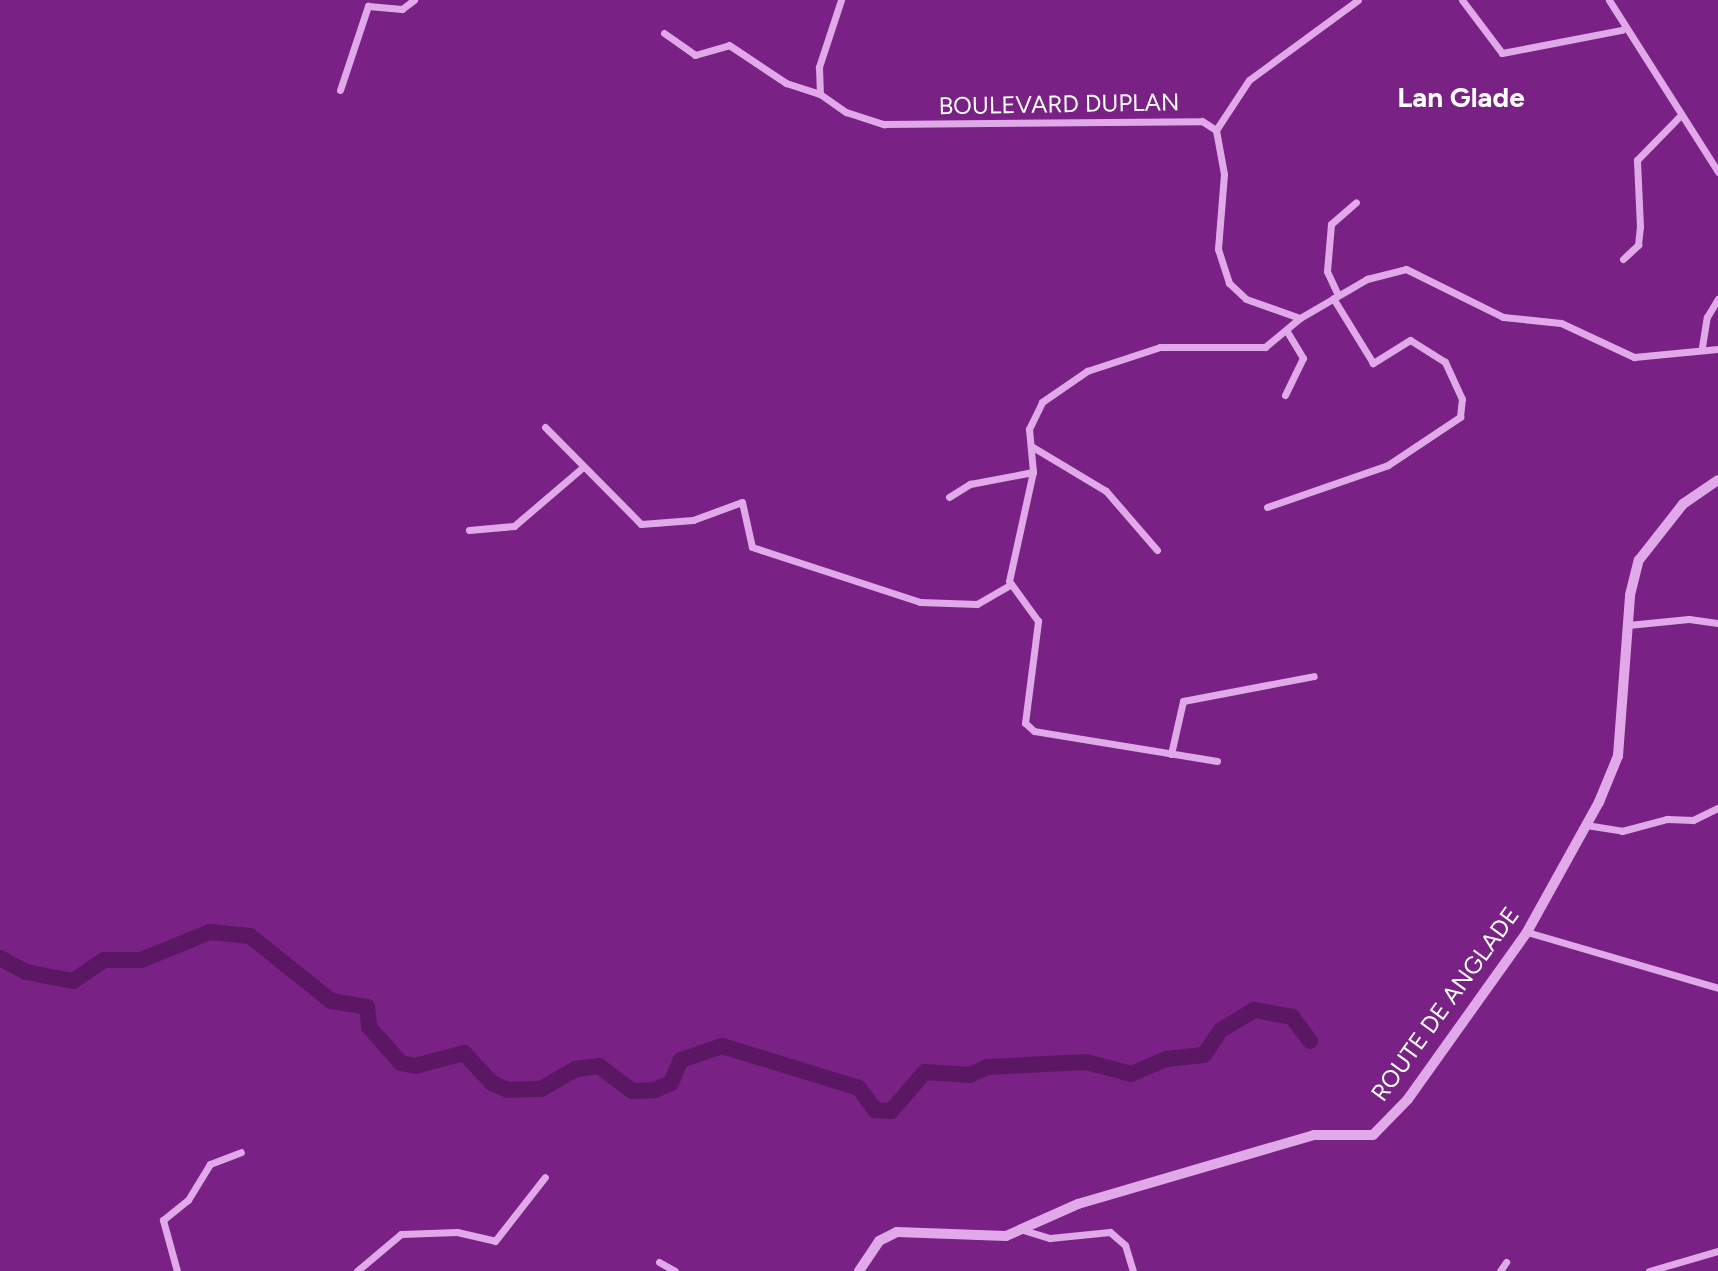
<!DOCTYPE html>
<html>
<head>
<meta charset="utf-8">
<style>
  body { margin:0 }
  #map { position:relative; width:1718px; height:1271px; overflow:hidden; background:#792184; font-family:Figtree,sans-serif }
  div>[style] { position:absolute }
  .river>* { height:16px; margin:-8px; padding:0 8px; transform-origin:8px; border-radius:8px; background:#5b1763 }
  .minor>* { height:7px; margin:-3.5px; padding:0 3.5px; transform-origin:3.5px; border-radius:3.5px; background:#e1a9e9 }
  .tertiary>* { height:10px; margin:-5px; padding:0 5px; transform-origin:5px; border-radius:5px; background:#e1a9e9 }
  span { translate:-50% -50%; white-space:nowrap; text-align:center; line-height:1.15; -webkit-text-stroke:5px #792184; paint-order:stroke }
  .street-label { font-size:24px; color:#fff }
  .quarter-label { font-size:28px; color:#fff; font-weight:700 }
</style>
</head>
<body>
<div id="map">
  <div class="river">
    <div style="left:0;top:958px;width:30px;rotate:28deg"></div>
    <div style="left:26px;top:972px;width:48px;rotate:10.8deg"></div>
    <div style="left:73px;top:981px;width:37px;rotate:-34deg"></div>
    <div style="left:104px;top:960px;width:37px"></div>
    <div style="left:141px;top:960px;width:74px;rotate:-22.1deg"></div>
    <div style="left:210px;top:932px;width:40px;rotate:5.7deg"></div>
    <div style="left:250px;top:936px;width:104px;rotate:38.7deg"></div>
    <div style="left:331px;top:1001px;width:36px;rotate:9deg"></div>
    <div style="left:367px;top:1007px;width:20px;rotate:84deg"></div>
    <div style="left:369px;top:1027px;width:48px;rotate:48.4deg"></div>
    <div style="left:401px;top:1063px;width:14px;rotate:12deg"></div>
    <div style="left:415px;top:1066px;width:51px;rotate:-14.9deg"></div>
    <div style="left:464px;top:1053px;width:41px;rotate:47deg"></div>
    <div style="left:492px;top:1083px;width:17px;rotate:24deg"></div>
    <div style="left:508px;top:1090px;width:33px;rotate:-2deg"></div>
    <div style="left:541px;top:1089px;width:39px;rotate:-30deg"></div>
    <div style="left:575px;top:1069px;width:24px;rotate:-7deg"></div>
    <div style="left:599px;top:1066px;width:41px;rotate:37.1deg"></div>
    <div style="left:632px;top:1091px;width:23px;rotate:-2deg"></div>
    <div style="left:655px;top:1090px;width:17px;rotate:-24deg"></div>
    <div style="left:671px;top:1083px;width:25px;rotate:-67deg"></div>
    <div style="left:681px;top:1060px;width:43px;rotate:-18.9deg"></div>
    <div style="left:722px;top:1046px;width:143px;rotate:17deg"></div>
    <div style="left:859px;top:1088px;width:27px;rotate:54deg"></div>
    <div style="left:875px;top:1110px;width:16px;rotate:4deg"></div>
    <div style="left:891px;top:1111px;width:52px;rotate:-48.9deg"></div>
    <div style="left:925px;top:1072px;width:45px;rotate:3.8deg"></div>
    <div style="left:970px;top:1075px;width:19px;rotate:-25deg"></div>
    <div style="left:987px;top:1067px;width:99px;rotate:-2.9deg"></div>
    <div style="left:1086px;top:1062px;width:47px;rotate:14.9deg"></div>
    <div style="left:1131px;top:1074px;width:38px;rotate:-23deg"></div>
    <div style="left:1166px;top:1059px;width:38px;rotate:-6deg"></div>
    <div style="left:1204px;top:1055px;width:30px;rotate:-56deg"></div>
    <div style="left:1221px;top:1030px;width:39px;rotate:-31deg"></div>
    <div style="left:1254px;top:1010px;width:39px;rotate:10deg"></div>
    <div style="left:1292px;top:1017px;width:30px;rotate:53deg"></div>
  </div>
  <div class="minor">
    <div style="left:841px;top:0;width:71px;rotate:108.2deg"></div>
    <div style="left:819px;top:67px;width:27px;rotate:88deg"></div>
    <div style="left:820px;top:94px;width:32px;rotate:35deg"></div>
    <div style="left:846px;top:112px;width:40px;rotate:18deg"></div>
    <div style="left:884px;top:124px;width:318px;rotate:-0.5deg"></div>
    <div style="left:1202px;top:121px;width:17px;rotate:33deg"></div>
    <div style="left:1216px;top:130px;width:45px;rotate:79.7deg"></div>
    <div style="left:1224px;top:174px;width:75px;rotate:94.6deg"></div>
    <div style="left:1218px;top:249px;width:36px;rotate:72deg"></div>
    <div style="left:1229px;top:283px;width:23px;rotate:43deg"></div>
    <div style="left:1246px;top:299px;width:57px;rotate:19.4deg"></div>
    <div style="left:1300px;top:318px;width:78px;rotate:-30.2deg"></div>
    <div style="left:1367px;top:279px;width:40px;rotate:-14.4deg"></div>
    <div style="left:1406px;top:269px;width:108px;rotate:26.3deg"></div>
    <div style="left:1503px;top:317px;width:58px;rotate:5.9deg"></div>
    <div style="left:1561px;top:323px;width:81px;rotate:25deg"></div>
    <div style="left:1634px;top:357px;width:84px;rotate:-5.4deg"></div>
    <div style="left:1462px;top:0;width:66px;rotate:53deg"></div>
    <div style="left:1502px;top:53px;width:122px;rotate:-10.9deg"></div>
    <div style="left:1609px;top:0;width:204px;rotate:57.6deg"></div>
    <div style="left:664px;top:33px;width:38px;rotate:35deg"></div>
    <div style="left:695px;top:55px;width:35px;rotate:-16deg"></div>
    <div style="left:729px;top:45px;width:69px;rotate:33.7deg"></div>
    <div style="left:786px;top:83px;width:36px;rotate:18deg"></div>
    <div style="left:340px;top:90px;width:89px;rotate:-71.6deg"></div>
    <div style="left:368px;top:6px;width:34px;rotate:5deg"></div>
    <div style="left:402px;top:9px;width:15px;rotate:-37deg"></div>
    <div style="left:1216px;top:130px;width:60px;rotate:-56.6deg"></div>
    <div style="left:1249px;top:80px;width:135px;rotate:-36.3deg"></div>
    <div style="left:1623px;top:259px;width:21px;rotate:-43deg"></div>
    <div style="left:1638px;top:245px;width:18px;rotate:-84deg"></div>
    <div style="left:1640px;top:227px;width:67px;rotate:-92.6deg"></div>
    <div style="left:1637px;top:160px;width:62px;rotate:-45.7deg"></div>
    <div style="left:1338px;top:295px;width:26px;rotate:-115deg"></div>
    <div style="left:1327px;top:271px;width:47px;rotate:-85.1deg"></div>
    <div style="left:1331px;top:224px;width:33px;rotate:-41deg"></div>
    <div style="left:1702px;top:347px;width:30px;rotate:-81deg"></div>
    <div style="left:1707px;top:317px;width:21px;rotate:-59deg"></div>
    <div style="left:1285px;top:395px;width:41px;rotate:-64.1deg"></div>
    <div style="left:1303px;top:358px;width:31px;rotate:-121deg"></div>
    <div style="left:545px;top:427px;width:136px;rotate:45.3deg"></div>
    <div style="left:641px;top:524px;width:52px;rotate:-4.4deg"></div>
    <div style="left:693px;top:520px;width:52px;rotate:-20.2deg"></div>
    <div style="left:742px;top:502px;width:46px;rotate:77.5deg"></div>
    <div style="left:752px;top:547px;width:177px;rotate:18.1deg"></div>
    <div style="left:920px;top:602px;width:57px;rotate:2deg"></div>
    <div style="left:977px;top:604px;width:38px;rotate:-30deg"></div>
    <div style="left:1031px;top:446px;width:87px;rotate:31deg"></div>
    <div style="left:1106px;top:491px;width:78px;rotate:49.2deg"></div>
    <div style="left:949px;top:497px;width:25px;rotate:-32deg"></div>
    <div style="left:970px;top:484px;width:64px;rotate:-10.8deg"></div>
    <div style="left:1267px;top:507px;width:128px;rotate:-19.1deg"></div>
    <div style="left:1388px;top:465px;width:87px;rotate:-33.7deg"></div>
    <div style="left:1460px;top:417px;width:18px;rotate:-84deg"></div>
    <div style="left:1462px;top:399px;width:41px;rotate:-114.7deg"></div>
    <div style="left:1445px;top:362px;width:41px;rotate:-147.8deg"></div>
    <div style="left:1410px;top:340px;width:44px;rotate:148.1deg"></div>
    <div style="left:1373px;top:363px;width:76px;rotate:-121.6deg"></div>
    <div style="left:469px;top:530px;width:45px;rotate:-5.1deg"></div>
    <div style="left:514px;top:526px;width:91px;rotate:-40.5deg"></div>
    <div style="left:1628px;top:625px;width:61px;rotate:-5.6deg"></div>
    <div style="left:1689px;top:619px;width:29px;rotate:8deg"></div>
    <div style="left:1171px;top:754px;width:54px;rotate:-77.2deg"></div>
    <div style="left:1183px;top:701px;width:133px;rotate:-10.8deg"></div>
    <div style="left:1217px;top:761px;width:185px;rotate:-170.7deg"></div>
    <div style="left:1034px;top:731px;width:12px;rotate:-138deg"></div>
    <div style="left:1025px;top:723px;width:103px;rotate:-82.7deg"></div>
    <div style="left:1038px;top:621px;width:49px;rotate:-125.9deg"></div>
    <div style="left:1009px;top:581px;width:112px;rotate:-77.6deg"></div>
    <div style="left:1033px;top:472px;width:43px;rotate:-95.3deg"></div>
    <div style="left:1029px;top:429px;width:30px;rotate:-64deg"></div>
    <div style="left:1042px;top:402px;width:55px;rotate:-34.6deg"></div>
    <div style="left:1087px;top:371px;width:77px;rotate:-18.2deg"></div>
    <div style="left:1160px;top:347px;width:105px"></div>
    <div style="left:1265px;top:347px;width:45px;rotate:-39.6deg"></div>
    <div style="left:1586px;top:825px;width:36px;rotate:9deg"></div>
    <div style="left:1622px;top:831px;width:47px;rotate:-14.9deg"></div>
    <div style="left:1667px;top:819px;width:26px;rotate:2deg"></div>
    <div style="left:1693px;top:820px;width:28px;rotate:-26deg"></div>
    <div style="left:1527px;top:932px;width:199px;rotate:16.3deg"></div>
    <div style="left:1023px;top:1230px;width:28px;rotate:17deg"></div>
    <div style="left:1050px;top:1238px;width:60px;rotate:-5.7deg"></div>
    <div style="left:1110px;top:1232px;width:20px;rotate:41deg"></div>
    <div style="left:1125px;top:1245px;width:27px;rotate:73deg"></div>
    <div style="left:659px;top:1262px;width:18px;rotate:29deg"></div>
    <div style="left:177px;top:1271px;width:53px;rotate:-105.4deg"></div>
    <div style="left:163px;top:1220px;width:32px;rotate:-39deg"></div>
    <div style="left:188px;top:1200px;width:42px;rotate:-58.6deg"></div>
    <div style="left:210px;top:1164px;width:33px;rotate:-21deg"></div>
    <div style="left:357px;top:1271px;width:57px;rotate:-40.1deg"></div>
    <div style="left:401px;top:1234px;width:56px;rotate:-2deg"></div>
    <div style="left:457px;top:1232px;width:39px;rotate:13deg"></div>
    <div style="left:495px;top:1241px;width:81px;rotate:-52deg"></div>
    <div style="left:1500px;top:1271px;width:11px;rotate:-56deg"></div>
    <div style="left:1649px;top:1271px;width:72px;rotate:-16.2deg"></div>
  </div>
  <div class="tertiary">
    <div style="left:859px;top:1271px;width:36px;rotate:-56deg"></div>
    <div style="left:879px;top:1241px;width:20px;rotate:-27deg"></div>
    <div style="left:897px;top:1232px;width:109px;rotate:2.1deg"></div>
    <div style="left:1006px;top:1236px;width:79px;rotate:-24deg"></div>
    <div style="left:1078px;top:1204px;width:246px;rotate:-16.3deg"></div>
    <div style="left:1314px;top:1135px;width:59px"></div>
    <div style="left:1373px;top:1135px;width:50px;rotate:-45.8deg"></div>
    <div style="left:1408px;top:1099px;width:205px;rotate:-54.5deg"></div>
    <div style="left:1527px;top:932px;width:149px;rotate:-61deg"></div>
    <div style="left:1599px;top:802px;width:50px;rotate:-67.6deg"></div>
    <div style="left:1618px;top:756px;width:161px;rotate:-85.7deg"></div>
    <div style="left:1630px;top:595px;width:36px;rotate:-76deg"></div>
    <div style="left:1639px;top:560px;width:71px;rotate:-51.8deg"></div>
    <div style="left:1683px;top:504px;width:42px;rotate:-34.4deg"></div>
  </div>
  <div class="street-label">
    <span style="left:1059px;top:104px;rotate:-1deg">BOULEVARD DUPLAN</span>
    <span style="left:1445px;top:1004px;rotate:-54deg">ROUTE DE ANGLADE</span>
  </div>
  <div class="quarter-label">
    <span style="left:1461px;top:97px">Lan Glade</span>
  </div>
</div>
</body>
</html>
